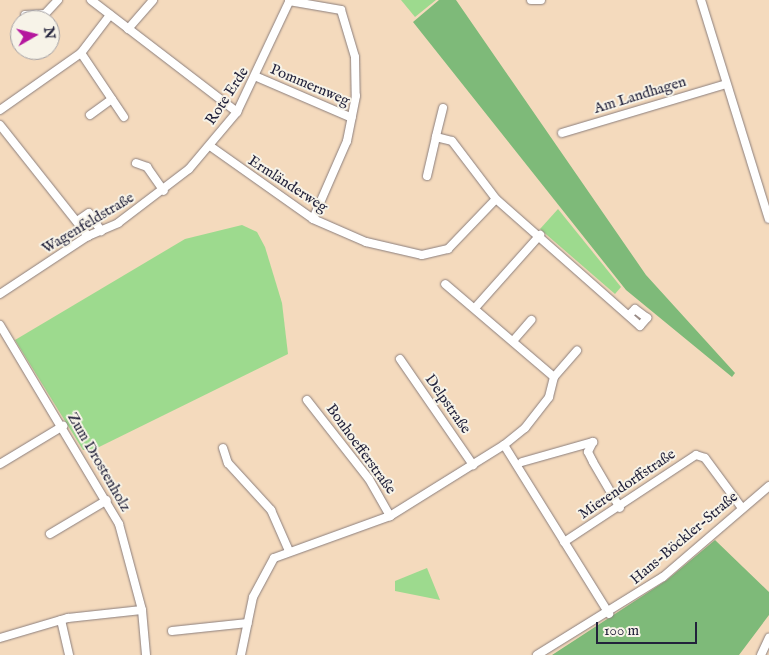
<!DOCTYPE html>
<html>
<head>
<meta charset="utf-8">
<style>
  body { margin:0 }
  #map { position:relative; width:769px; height:655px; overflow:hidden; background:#f4dabd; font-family:"IM FELL English",serif }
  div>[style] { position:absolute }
  .green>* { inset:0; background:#9dda8e }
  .forest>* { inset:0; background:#7eba79 }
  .roads { filter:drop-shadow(0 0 1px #8b7e7c) drop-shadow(0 0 1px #8b7e7c) }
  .minor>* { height:8px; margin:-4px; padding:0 4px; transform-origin:4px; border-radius:4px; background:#fff }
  span { translate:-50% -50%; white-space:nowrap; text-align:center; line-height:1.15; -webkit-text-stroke:4px #f7f3e8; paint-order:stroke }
  .street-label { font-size:15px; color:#22223b }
  .north { position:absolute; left:10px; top:10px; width:50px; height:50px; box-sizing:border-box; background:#f7f3e8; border:1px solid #a29fa3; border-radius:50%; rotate:82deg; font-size:14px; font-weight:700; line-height:20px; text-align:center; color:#22223b }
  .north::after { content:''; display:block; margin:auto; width:18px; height:22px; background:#b5179e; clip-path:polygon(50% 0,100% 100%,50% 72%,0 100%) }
  .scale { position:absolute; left:596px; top:622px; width:101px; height:22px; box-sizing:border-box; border:2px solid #22223b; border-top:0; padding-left:6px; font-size:15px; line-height:18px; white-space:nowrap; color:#22223b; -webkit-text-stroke:4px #f7f3e8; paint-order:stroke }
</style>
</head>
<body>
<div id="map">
  <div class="green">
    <div style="clip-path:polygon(401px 0,436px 0,415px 17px)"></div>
    <div style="clip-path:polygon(558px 209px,621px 287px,615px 294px,540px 229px)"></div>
    <div style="clip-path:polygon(242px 225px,257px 232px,265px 247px,282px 303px,288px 354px,95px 449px,83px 450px,15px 340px,185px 239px)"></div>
    <div style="clip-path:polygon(427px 568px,440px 600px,395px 591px,395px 581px)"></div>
  </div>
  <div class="forest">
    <div style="clip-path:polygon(439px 0,456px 0,646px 275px,735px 373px,732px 377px,626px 290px,413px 22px)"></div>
    <div style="clip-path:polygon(715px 540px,769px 592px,769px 615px,739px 655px,552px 655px,667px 580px)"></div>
  </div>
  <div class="roads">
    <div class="minor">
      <div style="left:91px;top:0;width:184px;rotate:37.5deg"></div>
      <div style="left:531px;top:0;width:10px"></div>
      <div style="left:701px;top:0;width:229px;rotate:72.8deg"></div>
      <div style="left:289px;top:1px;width:53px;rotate:9.8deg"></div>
      <div style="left:341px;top:10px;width:49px;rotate:73.4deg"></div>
      <div style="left:355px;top:57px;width:39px;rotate:89deg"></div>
      <div style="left:356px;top:96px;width:46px;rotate:101.3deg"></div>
      <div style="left:347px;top:141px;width:85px;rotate:113.6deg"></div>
      <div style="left:25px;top:15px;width:20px;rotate:-3deg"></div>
      <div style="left:45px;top:14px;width:19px;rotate:-47deg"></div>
      <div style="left:128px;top:29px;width:38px;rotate:-49deg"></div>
      <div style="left:81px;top:53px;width:77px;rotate:56.1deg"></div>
      <div style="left:257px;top:77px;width:103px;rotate:23.3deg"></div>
      <div style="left:443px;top:108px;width:30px;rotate:104deg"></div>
      <div style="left:436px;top:137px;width:16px;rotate:14deg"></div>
      <div style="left:452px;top:141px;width:73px;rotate:52.8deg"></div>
      <div style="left:496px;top:199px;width:192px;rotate:41.4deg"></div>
      <div style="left:640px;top:326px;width:11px;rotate:-49deg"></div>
      <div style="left:647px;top:318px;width:15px;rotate:-143deg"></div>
      <div style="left:635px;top:309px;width:6px;rotate:135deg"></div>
      <div style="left:0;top:110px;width:99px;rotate:-35.1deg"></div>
      <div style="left:81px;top:53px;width:48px;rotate:-52.7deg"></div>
      <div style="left:90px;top:115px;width:27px;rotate:-36deg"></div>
      <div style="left:0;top:125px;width:142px;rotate:51.6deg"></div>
      <div style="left:562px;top:133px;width:171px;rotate:-16.6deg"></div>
      <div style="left:210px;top:146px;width:126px;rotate:35.3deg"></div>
      <div style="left:313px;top:219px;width:58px;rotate:23.5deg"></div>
      <div style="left:366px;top:242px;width:57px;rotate:13.1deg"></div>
      <div style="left:422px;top:255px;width:27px;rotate:-13deg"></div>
      <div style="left:448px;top:249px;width:69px;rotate:-46.2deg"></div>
      <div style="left:136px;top:163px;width:12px;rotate:20deg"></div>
      <div style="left:147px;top:167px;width:29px;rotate:55deg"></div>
      <div style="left:427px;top:176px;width:40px;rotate:-77deg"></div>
      <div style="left:77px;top:221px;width:14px;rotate:-34deg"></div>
      <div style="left:89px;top:213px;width:22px;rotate:56deg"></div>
      <div style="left:0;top:294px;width:105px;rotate:-33.4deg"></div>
      <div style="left:88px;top:236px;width:33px;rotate:-23deg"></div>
      <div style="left:118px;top:223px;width:89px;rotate:-37.3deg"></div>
      <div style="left:189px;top:169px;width:75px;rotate:-49.9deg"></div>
      <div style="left:237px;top:112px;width:124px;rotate:-64.7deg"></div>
      <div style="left:475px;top:308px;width:98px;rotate:-48.3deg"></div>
      <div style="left:0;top:325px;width:232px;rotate:59.1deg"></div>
      <div style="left:119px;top:524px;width:89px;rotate:75deg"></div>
      <div style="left:142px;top:610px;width:45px;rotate:84.9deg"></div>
      <div style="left:513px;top:341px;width:28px;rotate:-49deg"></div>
      <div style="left:400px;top:359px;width:129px;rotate:55.4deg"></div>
      <div style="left:554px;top:377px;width:35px;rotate:-49deg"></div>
      <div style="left:307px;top:400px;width:100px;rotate:51.9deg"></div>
      <div style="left:369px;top:479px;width:43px;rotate:60.4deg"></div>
      <div style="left:504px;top:445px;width:199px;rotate:58.1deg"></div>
      <div style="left:223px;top:448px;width:16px;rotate:72deg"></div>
      <div style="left:228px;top:463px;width:64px;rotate:47.5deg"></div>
      <div style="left:271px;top:510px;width:45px;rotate:66.3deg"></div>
      <div style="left:522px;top:462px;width:74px;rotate:-15.7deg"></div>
      <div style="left:593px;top:442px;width:11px;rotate:117deg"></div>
      <div style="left:588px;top:452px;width:11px;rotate:63deg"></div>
      <div style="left:593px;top:462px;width:53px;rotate:59.6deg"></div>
      <div style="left:0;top:464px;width:74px;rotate:-31.1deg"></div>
      <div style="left:50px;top:534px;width:66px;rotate:-30.8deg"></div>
      <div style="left:564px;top:542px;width:158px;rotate:-33.4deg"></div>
      <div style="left:696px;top:455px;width:9px;rotate:18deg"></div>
      <div style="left:705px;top:458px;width:62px;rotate:53.5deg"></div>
      <div style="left:61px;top:620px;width:36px;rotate:77deg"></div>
      <div style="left:172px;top:631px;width:76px;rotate:-6deg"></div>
      <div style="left:0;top:638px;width:71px;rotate:-16.4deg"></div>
      <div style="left:68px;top:618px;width:74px;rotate:-6.2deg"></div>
      <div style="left:241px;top:655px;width:59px;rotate:-78.3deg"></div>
      <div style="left:253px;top:597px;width:44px;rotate:-61.7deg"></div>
      <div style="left:274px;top:558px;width:123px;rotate:-19.9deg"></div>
      <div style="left:390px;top:516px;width:134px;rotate:-31.9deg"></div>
      <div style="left:504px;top:445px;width:27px;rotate:-39deg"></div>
      <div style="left:525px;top:428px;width:39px;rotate:-52deg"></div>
      <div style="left:549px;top:397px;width:21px;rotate:-76deg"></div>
      <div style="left:554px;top:377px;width:143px;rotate:-139.5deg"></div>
      <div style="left:537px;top:655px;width:148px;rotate:-31.8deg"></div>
      <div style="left:663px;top:577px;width:140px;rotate:-40.6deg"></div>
      <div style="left:761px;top:655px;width:19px;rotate:-65deg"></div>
    </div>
  </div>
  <div class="street-label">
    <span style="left:310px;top:85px;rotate:23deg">Pommernweg</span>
    <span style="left:640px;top:95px;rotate:-17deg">Am Landhagen</span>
    <span style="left:227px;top:96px;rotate:-57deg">Rote Erde</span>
    <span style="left:288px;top:184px;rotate:33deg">Ermländerweg</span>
    <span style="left:88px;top:223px;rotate:-31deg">Wagenfeldstraße</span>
    <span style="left:448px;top:404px;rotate:55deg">Delpstraße</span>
    <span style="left:361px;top:449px;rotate:54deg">Bonhoefferstraße</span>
    <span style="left:99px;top:462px;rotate:60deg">Zum Drostenholz</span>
    <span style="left:627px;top:484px;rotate:-34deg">Mierendorffstraße</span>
    <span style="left:684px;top:538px;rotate:-40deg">Hans-Böckler-Straße</span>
  </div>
  <div class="north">N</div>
  <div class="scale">100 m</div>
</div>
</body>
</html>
